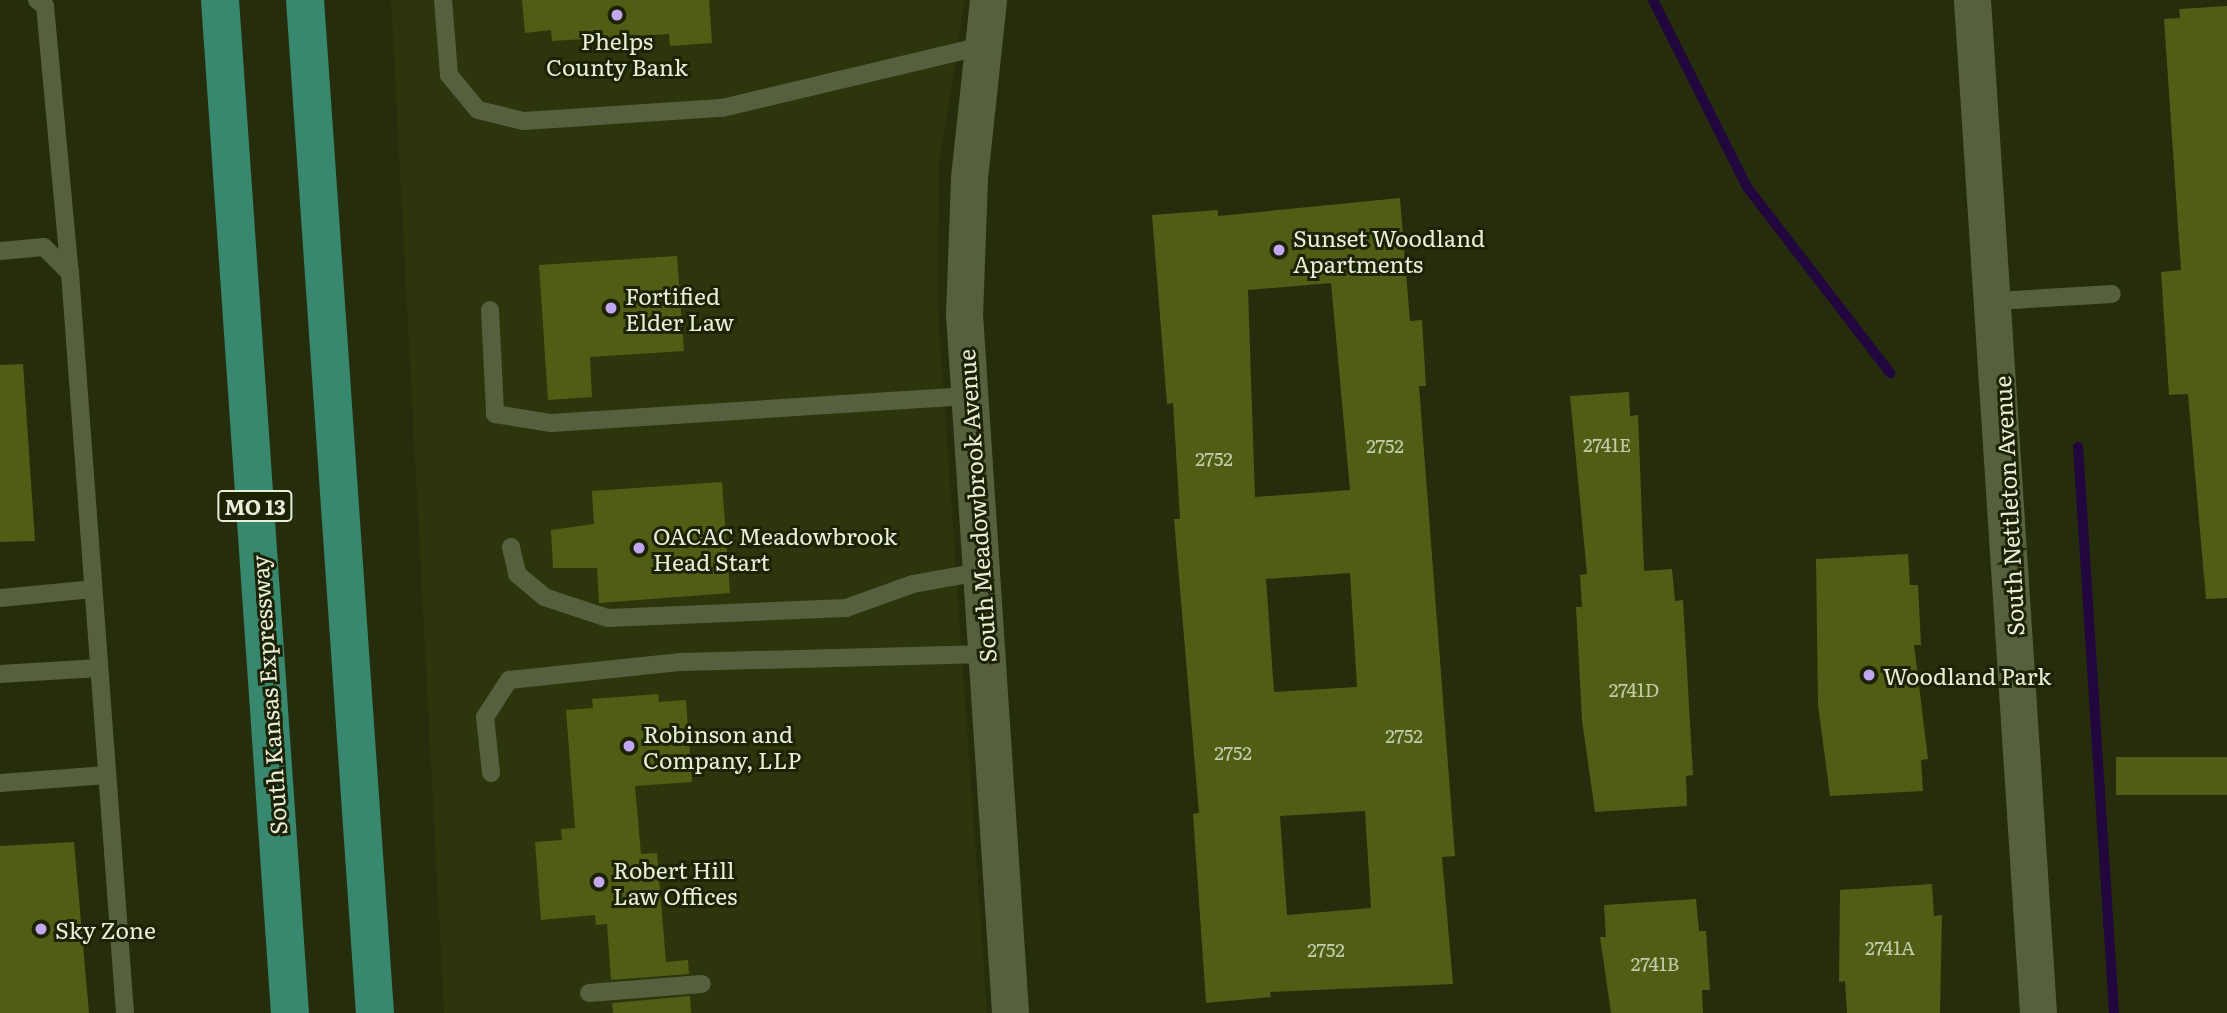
<!DOCTYPE html>
<html>
<head>
<meta charset="utf-8">
<style>
  body { margin:0 }
  #map { position:relative; width:2227px; height:1013px; overflow:hidden; background:#262d0c; font-family:Literata,serif }
  div>[style] { position:absolute }
  .built>* { inset:0; background:#2c350c }
  .stream>* { height:10px; margin:-5px; padding:0 5px; transform-origin:5px; border-radius:5px; background:#22063e }
  .building>* { inset:0; background:#4f5e14; transform-origin:0 0 }
  .lane>* { height:18px; margin:-9px; padding:0 9px; transform-origin:9px; border-radius:9px; background:#57603e }
  .street>* { height:37px; margin:-18.5px; padding:0 18.5px; transform-origin:18.5px; border-radius:18.5px; background:#57603e }
  .primary>* { height:38px; margin:-19px; padding:0 19px; transform-origin:19px; border-radius:19px; background:#388870 }
  .dots>* { width:19px; height:19px; translate:-50% -50%; box-sizing:border-box; border:4px solid #1c2303; border-radius:50% }
  span { translate:-50% -50%; white-space:nowrap; text-align:center; line-height:1.15; -webkit-text-stroke:6px #1c2303; paint-order:stroke }
  .number-label { font-size:19px; color:#c2caa9 }
  .number-label span { -webkit-text-stroke-width:0 }
  .shield-label span { padding:2px 5px; background:#1c2303; border:2px solid; border-radius:5px; -webkit-text-stroke-width:0 }
  .shield-label { font-size:21px; color:#e8eedb; font-weight:700 }
  .poi-label { font-size:23px; color:#e8eedb }
  .left { translate:0 -50%; text-align:left }
  .street-label { font-size:23px; color:#e8eedb }
</style>
</head>
<body>
<div id="map">
  <div class="built">
    <div style="clip-path:polygon(391px 0,965px 0,939px 165px,937px 299px,987px 1013px,444px 1013px)"></div>
  </div>
  <div class="stream">
    <div style="left:1653px;top:0;width:209px;rotate:63.3deg"></div>
    <div style="left:1747px;top:187px;width:235px;rotate:52.4deg"></div>
    <div style="left:2078px;top:447px;width:567px;rotate:86.36deg"></div>
  </div>
  <div class="building">
    <div style="clip-path:polygon(522px 0,709px 0,712px 43px,670px 46px,669px 34px,552px 41px,551px 30px,525px 33px)"></div>
    <div style="clip-path:polygon(2227px 6px,2227px 598px,2206px 599px,2188px 394px,2169px 395px,2161px 272px,2181px 270px,2164px 19px,2180px 18px,2179px 9px)"></div>
    <div style="clip-path:polygon(evenodd,1400px 198px,1410px 321px,1422px 320px,1426px 386px,1419px 386px,1455px 856px,1442px 857px,1453px 984px,1270px 992px,1271px 997px,1206px 1003px,1193px 814px,1199px 813px,1174px 519px,1180px 519px,1173px 403px,1167px 404px,1152px 215px,1218px 210px,1218px 216px,1400px 198px,1331px 283px,1350px 490px,1255px 497px,1248px 290px,1331px 283px,1400px 198px,1350px 573px,1357px 687px,1274px 692px,1266px 579px,1350px 573px,1400px 198px,1365px 811px,1371px 908px,1287px 915px,1280px 816px,1365px 811px)"></div>
    <div style="clip-path:polygon(677px 256px,684px 351px,590px 357px,592px 397px,548px 400px,539px 265px)"></div>
    <div style="clip-path:polygon(23px 364px,35px 541px,0 542px,0 365px)"></div>
    <div style="clip-path:polygon(1629px 392px,1630px 416px,1638px 415px,1644px 571px,1672px 569px,1675px 601px,1683px 600px,1693px 775px,1686px 776px,1687px 806px,1595px 812px,1582px 720px,1576px 607px,1582px 607px,1580px 575px,1587px 574px,1570px 396px)"></div>
    <div style="clip-path:polygon(722px 482px,730px 593px,599px 603px,597px 568px,553px 568px,551px 530px,594px 524px,592px 491px)"></div>
    <div style="clip-path:polygon(1908px 554px,1910px 585px,1918px 585px,1921px 645px,1914px 645px,1928px 759px,1921px 760px,1923px 791px,1830px 796px,1818px 705px,1816px 559px)"></div>
    <div style="clip-path:polygon(658px 694px,659px 702px,686px 700px,692px 782px,635px 786px,641px 854px,657px 853px,666px 962px,688px 960px,689px 974px,611px 980px,607px 924px,596px 925px,595px 915px,541px 920px,535px 842px,562px 840px,561px 829px,575px 828px,566px 710px,593px 708px,592px 699px)"></div>
    <div style="left:2227px;top:757px;width:38px;height:111px;rotate:90deg"></div>
    <div style="clip-path:polygon(74px 842px,89px 1013px,0 1013px,0 846px)"></div>
    <div style="clip-path:polygon(1932px 884px,1934px 916px,1942px 915px,1940px 1013px,1847px 1013px,1845px 981px,1839px 982px,1840px 890px)"></div>
    <div style="clip-path:polygon(1696px 899px,1699px 931px,1706px 931px,1710px 990px,1702px 990px,1703px 1013px,1611px 1013px,1600px 937px,1606px 937px,1604px 905px)"></div>
    <div style="clip-path:polygon(690px 996px,691px 1013px,613px 1013px,612px 1003px)"></div>
  </div>
  <div class="lane">
    <div style="left:37px;top:0;width:10px;rotate:37deg"></div>
    <div style="left:45px;top:6px;width:268px;rotate:84.7deg"></div>
    <div style="left:443px;top:0;width:75px;rotate:85.4deg"></div>
    <div style="left:449px;top:75px;width:45px;rotate:50.4deg"></div>
    <div style="left:478px;top:110px;width:47px;rotate:13.4deg"></div>
    <div style="left:524px;top:121px;width:198px;rotate:-3.8deg"></div>
    <div style="left:722px;top:108px;width:267px;rotate:-13.4deg"></div>
    <div style="left:0;top:251px;width:44px;rotate:-5.2deg"></div>
    <div style="left:44px;top:247px;width:37px;rotate:45deg"></div>
    <div style="left:70px;top:273px;width:742px;rotate:85.75deg"></div>
    <div style="left:1996px;top:301px;width:116px;rotate:-3.5deg"></div>
    <div style="left:490px;top:310px;width:104px;rotate:87.2deg"></div>
    <div style="left:495px;top:414px;width:57px;rotate:9.1deg"></div>
    <div style="left:551px;top:423px;width:417px;rotate:-3.7deg"></div>
    <div style="left:511px;top:547px;width:28px;rotate:77deg"></div>
    <div style="left:517px;top:574px;width:35px;rotate:40deg"></div>
    <div style="left:544px;top:597px;width:67px;rotate:18.2deg"></div>
    <div style="left:608px;top:618px;width:238px;rotate:-2.4deg"></div>
    <div style="left:846px;top:608px;width:71px;rotate:-19.7deg"></div>
    <div style="left:913px;top:584px;width:67px;rotate:-10.3deg"></div>
    <div style="left:0;top:598px;width:93px;rotate:-5.5deg"></div>
    <div style="left:0;top:674px;width:99px;rotate:-3.5deg"></div>
    <div style="left:491px;top:773px;width:56px;rotate:-96.1deg"></div>
    <div style="left:485px;top:717px;width:44px;rotate:-57deg"></div>
    <div style="left:509px;top:680px;width:173px;rotate:-6deg"></div>
    <div style="left:681px;top:662px;width:304px;rotate:-1.5deg"></div>
    <div style="left:0;top:783px;width:107px;rotate:-4.3deg"></div>
    <div style="left:589px;top:993px;width:113px;rotate:-4.6deg"></div>
  </div>
  <div class="street">
    <div style="left:988px;top:0;width:180px;rotate:96.1deg"></div>
    <div style="left:969px;top:179px;width:135px;rotate:92.1deg"></div>
    <div style="left:964px;top:314px;width:701px;rotate:86.23deg"></div>
    <div style="left:1972px;top:0;width:1015px;rotate:86.27deg"></div>
  </div>
  <div class="primary">
    <div style="left:220px;top:0;width:1015px;rotate:86.05deg"></div>
    <div style="left:305px;top:0;width:1015px;rotate:86.05deg"></div>
  </div>
  <div class="dots">
    <div style="left:617px;top:15px;background:#c3a7f2"></div>
    <div style="left:1279px;top:250px;background:#c3a7f2"></div>
    <div style="left:611px;top:308px;background:#c3a7f2"></div>
    <div style="left:639px;top:548px;background:#c3a7f2"></div>
    <div style="left:1869px;top:675px;background:#c3a7f2"></div>
    <div style="left:629px;top:746px;background:#c3a7f2"></div>
    <div style="left:599px;top:882px;background:#c3a7f2"></div>
    <div style="left:41px;top:929px;background:#c3a7f2"></div>
  </div>
  <div class="number-label">
    <span style="left:1607px;top:445px">2741E</span>
    <span style="left:1385px;top:446px">2752</span>
    <span style="left:1214px;top:459px">2752</span>
    <span style="left:1634px;top:690px">2741D</span>
    <span style="left:1404px;top:736px">2752</span>
    <span style="left:1233px;top:753px">2752</span>
    <span style="left:1890px;top:948px">2741A</span>
    <span style="left:1326px;top:950px">2752</span>
    <span style="left:1655px;top:964px">2741B</span>
  </div>
  <div class="shield-label">
    <span style="left:255px;top:506px">MO 13</span>
  </div>
  <div class="poi-label">
    <span style="left:617px;top:53px">Phelps<br>County Bank</span>
    <span class="left" style="left:1293px;top:250px">Sunset Woodland<br>Apartments</span>
    <span class="left" style="left:625px;top:308px">Fortified<br>Elder Law</span>
    <span class="left" style="left:653px;top:548px">OACAC Meadowbrook<br>Head Start</span>
    <span class="left" style="left:1883px;top:675px">Woodland Park</span>
    <span class="left" style="left:643px;top:746px">Robinson and<br>Company, LLP</span>
    <span class="left" style="left:613px;top:882px">Robert Hill<br>Law Offices</span>
    <span class="left" style="left:55px;top:929px">Sky Zone</span>
  </div>
  <div class="street-label">
    <span style="left:976px;top:506px;rotate:-94deg">South Meadowbrook Avenue</span>
    <span style="left:2008px;top:506px;rotate:-93deg">South Nettleton Avenue</span>
    <span style="left:268px;top:695px;rotate:-94deg">South Kansas Expressway</span>
  </div>
</div>
</body>
</html>
